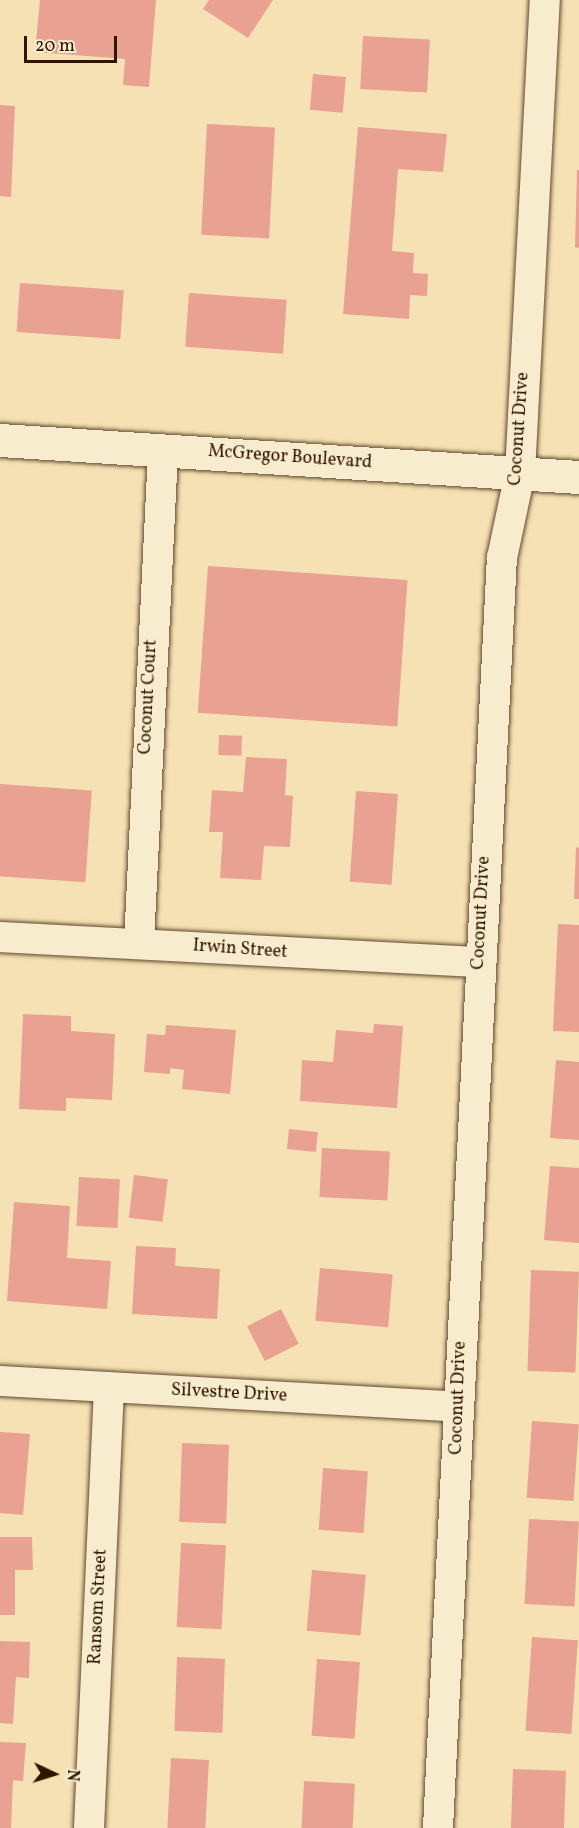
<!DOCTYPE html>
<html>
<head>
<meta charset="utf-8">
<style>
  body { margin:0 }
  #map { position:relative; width:579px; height:1828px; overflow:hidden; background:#f5e1b3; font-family:Vollkorn,serif }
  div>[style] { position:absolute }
  .building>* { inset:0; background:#e9a292; transform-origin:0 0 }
  .roads { filter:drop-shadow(0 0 2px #61472d) drop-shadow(0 0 2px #61472d) }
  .street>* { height:30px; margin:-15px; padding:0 15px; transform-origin:15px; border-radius:15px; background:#f8ecce }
  .secondary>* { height:33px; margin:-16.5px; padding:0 16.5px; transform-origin:16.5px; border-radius:16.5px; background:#f8ecce }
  span { translate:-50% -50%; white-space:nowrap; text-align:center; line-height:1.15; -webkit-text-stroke:4.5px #f8ecce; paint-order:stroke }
  .street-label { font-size:18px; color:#301400 }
  .north { position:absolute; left:24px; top:1744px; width:60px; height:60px; -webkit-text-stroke:4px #f8ecce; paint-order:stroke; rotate:94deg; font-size:16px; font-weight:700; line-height:24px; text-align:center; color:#301400 }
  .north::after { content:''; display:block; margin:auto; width:21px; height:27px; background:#301400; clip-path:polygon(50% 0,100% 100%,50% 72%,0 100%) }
  .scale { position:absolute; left:24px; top:36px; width:93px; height:27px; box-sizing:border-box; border:3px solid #301400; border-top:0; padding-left:8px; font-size:18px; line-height:21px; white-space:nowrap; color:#301400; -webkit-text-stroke:4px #f8ecce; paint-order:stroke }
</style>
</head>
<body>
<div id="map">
  <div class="building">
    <div style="clip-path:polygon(40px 0,156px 0,149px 87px,123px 85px,125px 59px,35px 52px)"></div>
    <div style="clip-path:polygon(209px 0,273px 0,248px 38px,203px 9px)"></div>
    <div style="left:363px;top:36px;width:67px;height:53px;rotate:3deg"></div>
    <div style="left:313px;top:74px;width:33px;height:36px;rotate:5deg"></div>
    <div style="clip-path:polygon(0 105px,15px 106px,11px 197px,0 196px)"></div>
    <div style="left:207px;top:124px;width:68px;height:111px;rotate:3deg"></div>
    <div style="clip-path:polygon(358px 127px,447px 134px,443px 172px,398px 169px,392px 251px,414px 253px,413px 273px,428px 274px,427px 296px,410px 295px,409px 319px,343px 314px)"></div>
    <div style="clip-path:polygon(577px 170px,579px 170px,579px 248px,575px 247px)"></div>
    <div style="left:20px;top:283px;width:104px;height:49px;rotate:4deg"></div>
    <div style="left:189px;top:293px;width:98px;height:54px;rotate:4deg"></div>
    <div style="left:208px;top:566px;width:200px;height:147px;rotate:4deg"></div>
    <div style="left:219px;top:735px;width:23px;height:20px;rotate:2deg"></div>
    <div style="clip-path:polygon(246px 757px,287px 759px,285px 795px,293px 796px,290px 847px,264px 846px,261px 880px,220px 878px,223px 832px,209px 832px,212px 790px,243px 792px)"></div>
    <div style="left:0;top:784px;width:92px;height:92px;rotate:4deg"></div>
    <div style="left:356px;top:791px;width:42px;height:91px;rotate:4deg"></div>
    <div style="clip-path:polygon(576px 847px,579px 848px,579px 899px,574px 899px)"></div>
    <div style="clip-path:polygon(558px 924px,579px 925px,579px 1032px,553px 1031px)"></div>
    <div style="clip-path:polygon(23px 1014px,71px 1016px,71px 1031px,115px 1034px,112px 1100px,66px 1098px,66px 1111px,19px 1109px)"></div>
    <div style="clip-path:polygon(374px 1024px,403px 1026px,397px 1108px,300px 1101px,302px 1060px,333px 1062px,336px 1030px,373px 1033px)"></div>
    <div style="clip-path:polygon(166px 1025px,236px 1030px,230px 1094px,182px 1089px,184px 1070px,170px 1068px,170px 1074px,144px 1072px,147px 1034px,165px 1035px)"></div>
    <div style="clip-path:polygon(556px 1060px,579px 1062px,579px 1140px,550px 1138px)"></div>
    <div style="left:289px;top:1129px;width:29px;height:20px;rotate:6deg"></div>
    <div style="left:322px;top:1148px;width:68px;height:49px;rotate:3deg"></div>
    <div style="clip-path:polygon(550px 1166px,579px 1168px,579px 1243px,544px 1240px)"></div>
    <div style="left:134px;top:1175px;width:34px;height:43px;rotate:7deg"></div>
    <div style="left:79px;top:1177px;width:41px;height:49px;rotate:3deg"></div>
    <div style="clip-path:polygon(14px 1202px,70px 1206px,67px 1258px,111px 1261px,107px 1309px,7px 1301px)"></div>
    <div style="clip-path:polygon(136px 1246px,176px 1248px,175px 1266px,220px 1269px,217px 1319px,132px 1314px)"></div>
    <div style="left:320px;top:1268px;width:73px;height:53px;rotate:5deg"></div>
    <div style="left:531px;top:1270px;width:48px;height:101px;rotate:2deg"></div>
    <div style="left:281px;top:1309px;width:39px;height:38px;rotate:63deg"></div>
    <div style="left:532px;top:1421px;width:47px;height:77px;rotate:4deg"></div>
    <div style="clip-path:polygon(0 1432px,30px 1434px,23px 1515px,0 1513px)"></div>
    <div style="left:182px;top:1443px;width:47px;height:79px;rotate:2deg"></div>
    <div style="left:323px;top:1468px;width:45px;height:62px;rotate:4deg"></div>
    <div style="left:529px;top:1519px;width:50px;height:85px;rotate:3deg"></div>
    <div style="clip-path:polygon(0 1537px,32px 1537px,33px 1570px,15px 1570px,15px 1615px,0 1615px)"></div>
    <div style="left:181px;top:1543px;width:45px;height:84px;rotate:3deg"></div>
    <div style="left:312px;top:1570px;width:54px;height:61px;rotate:5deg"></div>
    <div style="left:532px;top:1637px;width:46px;height:94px;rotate:4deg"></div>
    <div style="clip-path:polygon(0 1641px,30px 1642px,29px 1678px,16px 1677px,13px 1724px,0 1723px)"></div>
    <div style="left:177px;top:1657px;width:48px;height:74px;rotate:2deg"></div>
    <div style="left:317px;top:1659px;width:43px;height:77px;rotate:4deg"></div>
    <div style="clip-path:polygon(0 1742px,26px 1743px,23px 1781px,13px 1780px,11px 1828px,0 1828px)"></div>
    <div style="left:171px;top:1758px;width:38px;height:70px;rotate:3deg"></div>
    <div style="left:513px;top:1769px;width:53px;height:59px;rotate:2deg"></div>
    <div style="left:304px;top:1781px;width:51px;height:47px;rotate:3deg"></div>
  </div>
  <div class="roads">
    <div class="street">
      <div style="left:0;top:937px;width:481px;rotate:3deg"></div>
      <div style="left:139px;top:943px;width:494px;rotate:-87.2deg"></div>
      <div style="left:0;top:1381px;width:459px;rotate:3.2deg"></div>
      <div style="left:89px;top:1828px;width:441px;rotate:-87.4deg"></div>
      <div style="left:438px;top:1828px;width:1272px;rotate:-87.12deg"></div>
      <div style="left:502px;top:558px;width:87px;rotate:-78deg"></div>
      <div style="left:520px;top:473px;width:474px;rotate:-87deg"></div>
    </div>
    <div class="secondary">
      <div style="left:0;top:440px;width:580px;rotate:3.66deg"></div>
    </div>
  </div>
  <div class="street-label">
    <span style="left:520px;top:429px;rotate:-86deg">Coconut Drive</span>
    <span style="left:290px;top:458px;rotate:4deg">McGregor Boulevard</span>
    <span style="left:149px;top:697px;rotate:-87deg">Coconut Court</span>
    <span style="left:482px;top:913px;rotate:-87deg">Coconut Drive</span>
    <span style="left:240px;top:950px;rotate:4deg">Irwin Street</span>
    <span style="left:229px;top:1394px;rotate:3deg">Silvestre Drive</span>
    <span style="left:459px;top:1398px;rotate:-88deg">Coconut Drive</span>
    <span style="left:99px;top:1607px;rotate:-87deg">Ransom Street</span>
  </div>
  <div class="north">N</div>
  <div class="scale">20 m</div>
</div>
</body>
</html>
